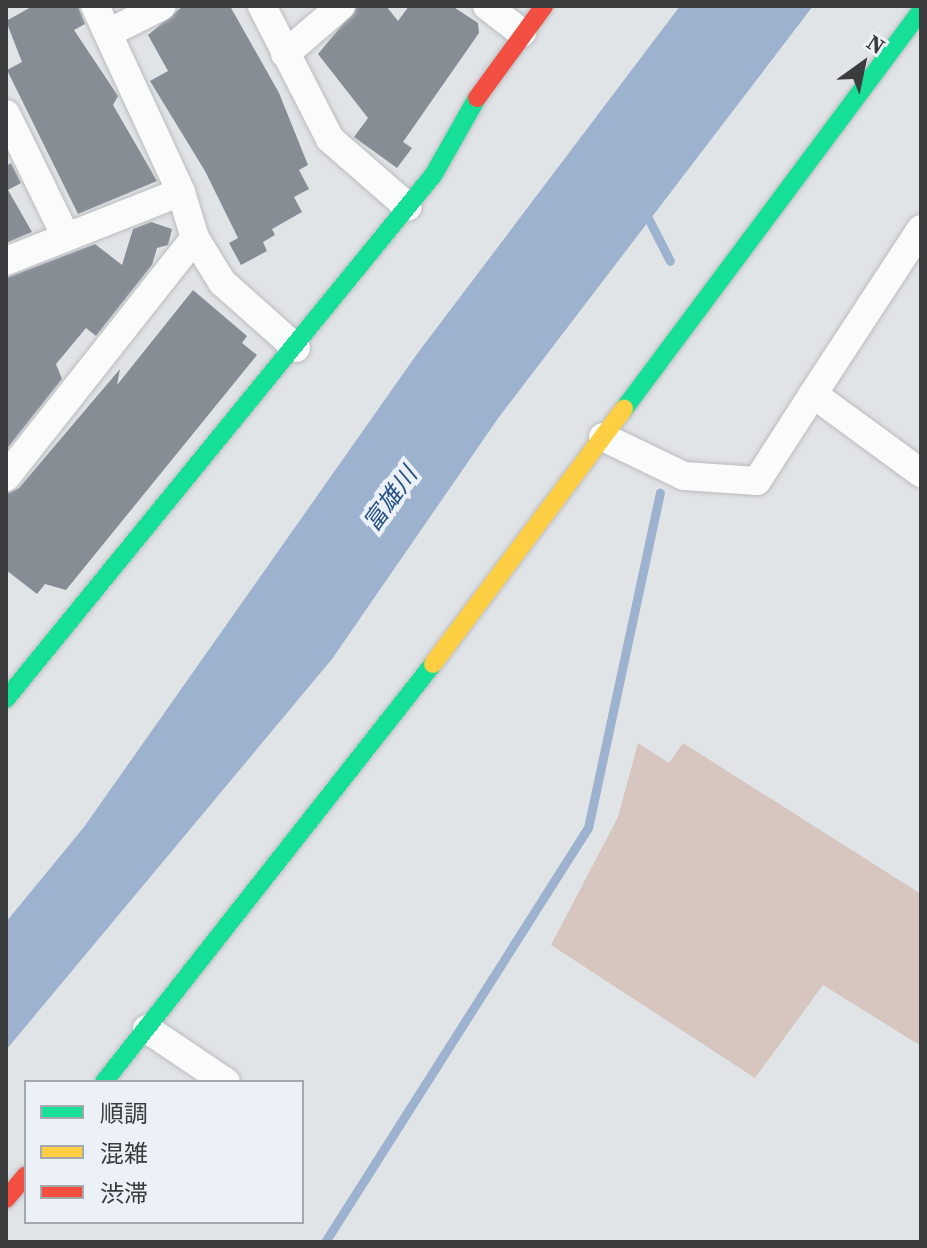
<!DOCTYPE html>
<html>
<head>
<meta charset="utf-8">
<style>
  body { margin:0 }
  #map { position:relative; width:927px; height:1248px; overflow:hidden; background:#e1e4e7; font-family:"Source Serif 4","Noto Sans JP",serif }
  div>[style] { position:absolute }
  .green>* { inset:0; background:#d6c6bf }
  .water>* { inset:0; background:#9cb2ce }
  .stream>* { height:9px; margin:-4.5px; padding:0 4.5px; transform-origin:4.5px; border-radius:4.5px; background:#9cb2ce }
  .building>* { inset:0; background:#868d95 }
  .roads { filter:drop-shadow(0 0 2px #babcbf) drop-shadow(0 0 2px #babcbf) }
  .street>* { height:28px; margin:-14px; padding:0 14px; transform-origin:14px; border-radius:14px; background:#fafbfb }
  .fast>* { height:18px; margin:-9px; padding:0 9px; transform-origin:9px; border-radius:9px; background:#16e098 }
  .slow>* { height:18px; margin:-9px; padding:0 9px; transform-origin:9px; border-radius:9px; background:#ffcf43 }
  .jam>* { height:18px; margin:-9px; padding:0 9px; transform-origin:9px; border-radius:9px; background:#f24e42 }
  span { translate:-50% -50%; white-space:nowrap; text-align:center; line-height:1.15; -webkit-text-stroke:8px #ecf1f7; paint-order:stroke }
  .water-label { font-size:24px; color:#265285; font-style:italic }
  .frame { position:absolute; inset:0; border:8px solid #3a3c3e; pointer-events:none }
  .legend { position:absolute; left:24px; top:1080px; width:280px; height:144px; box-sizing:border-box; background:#ecf1f7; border:2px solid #a5a9ad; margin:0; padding:10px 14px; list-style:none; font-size:24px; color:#3a3c3e }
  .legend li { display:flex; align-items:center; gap:16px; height:40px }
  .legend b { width:40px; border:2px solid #a5a9ad }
  .north { position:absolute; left:823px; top:24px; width:80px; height:80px; -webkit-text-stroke:6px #ecf1f7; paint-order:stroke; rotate:33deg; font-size:22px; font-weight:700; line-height:32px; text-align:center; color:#3a3c3e }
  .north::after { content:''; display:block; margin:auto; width:28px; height:36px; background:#3a3c3e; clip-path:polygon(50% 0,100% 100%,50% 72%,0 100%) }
</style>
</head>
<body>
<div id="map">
  <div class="green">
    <div style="clip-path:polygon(638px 743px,669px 763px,683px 743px,921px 894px,921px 1046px,823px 985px,755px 1078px,551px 945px,618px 817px)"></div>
  </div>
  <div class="water">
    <div style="clip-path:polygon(680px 6px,813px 6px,499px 417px,332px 659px,6px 1050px,6px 922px,84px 827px,417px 354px)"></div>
  </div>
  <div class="stream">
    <div style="left:644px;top:210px;width:57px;rotate:63deg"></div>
    <div style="left:325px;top:1242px;width:490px;rotate:-57.6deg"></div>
    <div style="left:588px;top:828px;width:343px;rotate:-77.9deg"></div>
  </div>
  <div class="building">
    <div style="clip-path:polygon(33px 6px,78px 6px,85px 24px,74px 30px,118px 96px,113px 105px,157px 181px,78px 214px,7px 70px,22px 62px,6px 21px)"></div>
    <div style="clip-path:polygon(183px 6px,230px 6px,279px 93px,308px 165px,299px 170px,309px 189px,294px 197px,302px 212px,272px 229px,275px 235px,263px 242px,267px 251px,241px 265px,229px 243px,238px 238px,205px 171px,150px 81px,168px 71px,148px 35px)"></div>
    <div style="clip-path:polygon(358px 6px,386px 6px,398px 21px,409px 6px,452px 6px,478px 23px,479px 33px,403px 142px,412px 148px,397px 168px,354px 137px,368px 118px,318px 54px)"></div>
    <div style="clip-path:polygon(11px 163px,21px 183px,8px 190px,32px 232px,6px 243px,6px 166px)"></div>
    <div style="clip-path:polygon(151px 222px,172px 229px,168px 245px,157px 248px,152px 265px,96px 336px,86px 328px,56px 364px,62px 379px,6px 450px,6px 278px,95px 244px,122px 265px,133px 229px)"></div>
    <div style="clip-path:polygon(193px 290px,247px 336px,242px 343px,257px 355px,66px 590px,45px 584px,37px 594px,6px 570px,6px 494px,19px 488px,120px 369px,117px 385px)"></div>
  </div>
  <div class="roads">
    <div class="street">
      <div style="left:262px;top:6px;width:149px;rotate:62.9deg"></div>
      <div style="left:330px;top:139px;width:103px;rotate:41.1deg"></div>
      <div style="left:487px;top:6px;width:44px;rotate:37.6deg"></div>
      <div style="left:108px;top:33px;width:60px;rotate:-26.6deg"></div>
      <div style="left:285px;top:54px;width:74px;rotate:-40.6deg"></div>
      <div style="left:6px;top:114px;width:137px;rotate:64deg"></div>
      <div style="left:181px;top:192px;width:48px;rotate:73.1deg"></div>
      <div style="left:195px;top:238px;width:52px;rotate:58.5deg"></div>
      <div style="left:222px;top:282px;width:99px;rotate:41.7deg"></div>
      <div style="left:6px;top:261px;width:188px;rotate:-21.5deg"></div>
      <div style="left:181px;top:192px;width:205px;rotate:-114.8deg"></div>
      <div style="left:813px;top:394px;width:197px;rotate:-56.8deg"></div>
      <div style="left:603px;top:437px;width:90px;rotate:25.7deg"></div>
      <div style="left:684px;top:476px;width:73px;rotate:3.9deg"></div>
      <div style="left:757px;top:481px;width:103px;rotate:-57.2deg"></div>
      <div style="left:813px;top:394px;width:134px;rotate:36.2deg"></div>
      <div style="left:6px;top:477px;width:305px;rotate:-51.7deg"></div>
      <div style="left:147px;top:1029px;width:95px;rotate:33.9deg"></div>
    </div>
    <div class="fast">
      <div style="left:624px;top:409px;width:497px;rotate:-53.3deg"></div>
      <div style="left:6px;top:699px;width:677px;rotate:-50.81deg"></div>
      <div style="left:434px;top:174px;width:87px;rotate:-60.5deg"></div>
      <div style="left:104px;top:1082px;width:532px;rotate:-51.79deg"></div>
    </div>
    <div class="slow">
      <div style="left:433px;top:664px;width:319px;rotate:-53.2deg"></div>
    </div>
    <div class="jam">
      <div style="left:477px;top:98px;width:114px;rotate:-53.9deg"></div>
      <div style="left:6px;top:1199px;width:31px;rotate:-50deg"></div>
    </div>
  </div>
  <div class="water-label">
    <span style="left:390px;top:499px;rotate:-54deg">富雄川</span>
  </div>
  <div class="frame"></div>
  <ul class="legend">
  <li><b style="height:10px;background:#16e098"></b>順調</li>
  <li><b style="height:10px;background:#ffcf43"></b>混雑</li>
  <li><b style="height:10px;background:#f24e42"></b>渋滞</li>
  </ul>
  <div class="north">N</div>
</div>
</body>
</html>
